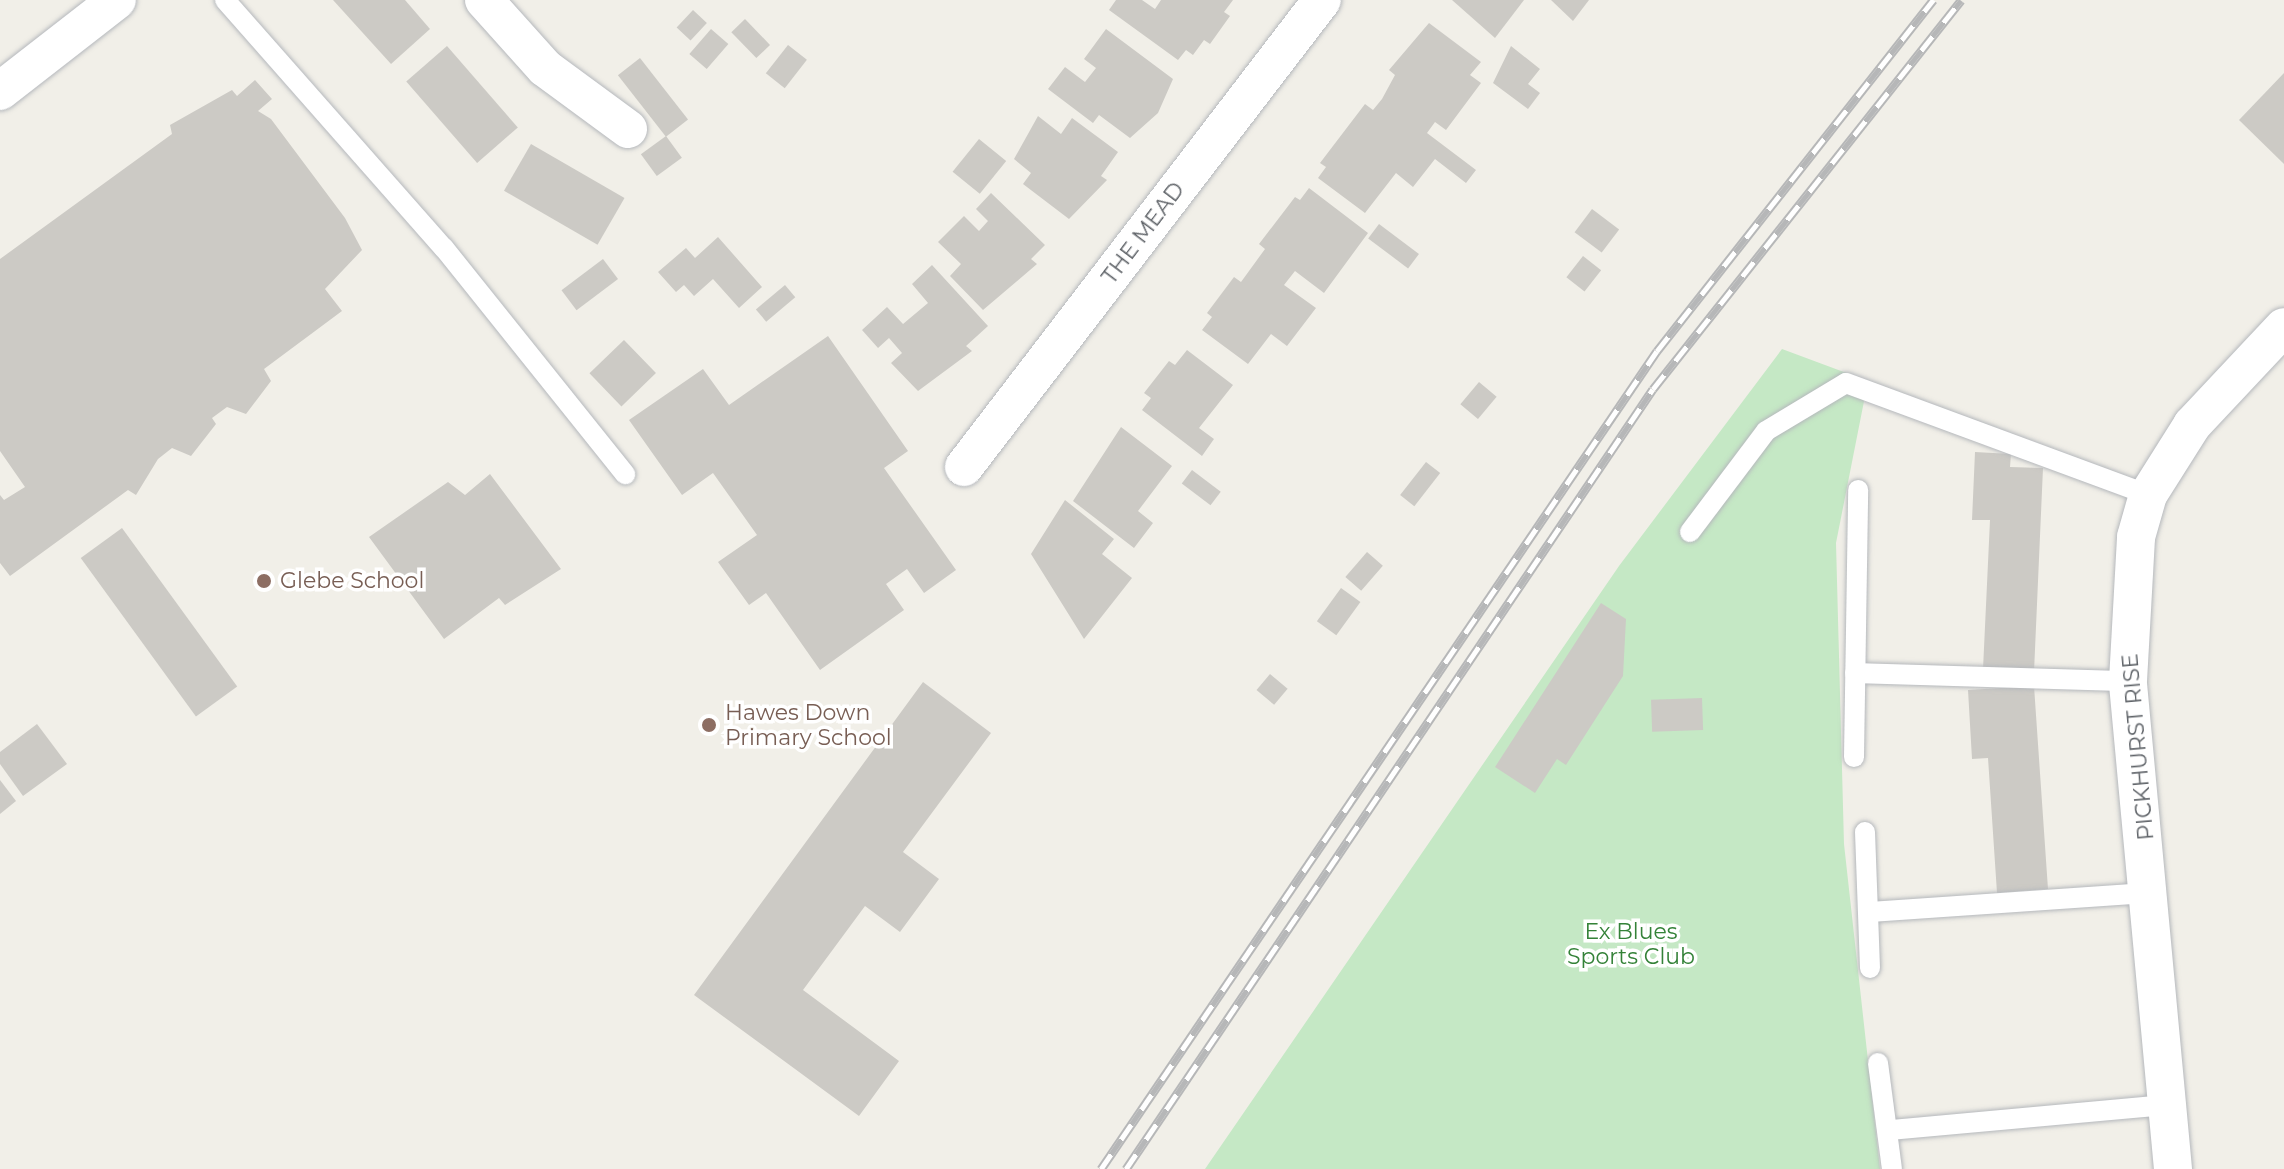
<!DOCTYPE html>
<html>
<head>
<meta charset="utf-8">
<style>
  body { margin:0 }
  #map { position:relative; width:2284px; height:1169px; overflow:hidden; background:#f1efe8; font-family:Montserrat,sans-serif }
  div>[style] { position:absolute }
  .green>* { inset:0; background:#c5e8c5 }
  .building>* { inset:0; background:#cccac5; transform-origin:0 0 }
  .roads { filter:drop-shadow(0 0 2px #b5b8bc) drop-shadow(0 0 2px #b5b8bc) }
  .lane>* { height:20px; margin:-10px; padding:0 10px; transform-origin:10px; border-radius:10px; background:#fff }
  .street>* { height:38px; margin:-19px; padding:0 19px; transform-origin:19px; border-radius:19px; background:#fff }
  .rail>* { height:9px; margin-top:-4.5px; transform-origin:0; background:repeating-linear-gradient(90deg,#fff 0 18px,#b6b7b8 0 36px); box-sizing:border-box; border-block:2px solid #b6b7b8 }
  .dots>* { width:22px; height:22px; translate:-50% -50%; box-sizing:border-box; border:4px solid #fff; border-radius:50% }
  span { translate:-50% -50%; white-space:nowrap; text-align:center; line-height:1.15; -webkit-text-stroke:7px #fff; paint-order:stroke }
  .street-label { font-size:22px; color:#5f6368 }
  .education-label { font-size:22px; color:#785e54 }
  .left { translate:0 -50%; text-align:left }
  .park-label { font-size:22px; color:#348238 }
</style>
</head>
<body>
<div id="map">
  <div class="green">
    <div style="clip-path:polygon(1782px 349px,1868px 381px,1836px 543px,1844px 844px,1880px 1169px,1205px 1169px,1619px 566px)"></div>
  </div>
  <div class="building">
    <div style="clip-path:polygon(333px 0,405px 0,430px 29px,391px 64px)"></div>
    <div style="clip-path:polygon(1116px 0,1142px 0,1155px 9px,1161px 0,1233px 0,1224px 12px,1230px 16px,1210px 44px,1204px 40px,1193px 55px,1186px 50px,1178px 60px,1109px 10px)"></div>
    <div style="clip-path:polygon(1452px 0,1524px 0,1495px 38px)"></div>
    <div style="clip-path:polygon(1551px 0,1589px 0,1573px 21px)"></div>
    <div style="left:693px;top:10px;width:19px;height:24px;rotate:43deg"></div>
    <div style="left:745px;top:19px;width:36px;height:19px;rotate:46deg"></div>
    <div style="clip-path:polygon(1429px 23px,1481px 62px,1470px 75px,1481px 83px,1446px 130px,1435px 122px,1427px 133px,1476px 170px,1466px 183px,1435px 159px,1413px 187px,1396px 173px,1365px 213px,1318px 178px,1326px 167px,1320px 163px,1365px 104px,1373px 110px,1382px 99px,1395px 75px,1389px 70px)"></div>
    <div style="left:711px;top:29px;width:23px;height:33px;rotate:41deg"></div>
    <div style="clip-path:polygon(1106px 29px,1173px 79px,1158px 113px,1130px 138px,1099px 115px,1093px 123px,1048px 89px,1065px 67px,1085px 82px,1096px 68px,1084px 59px)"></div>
    <div style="left:788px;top:45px;width:24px;height:36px;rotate:38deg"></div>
    <div style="left:447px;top:46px;width:108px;height:54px;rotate:49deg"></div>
    <div style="clip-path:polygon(1511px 46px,1540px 69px,1528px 84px,1540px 93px,1528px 109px,1493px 83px)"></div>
    <div style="left:640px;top:58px;width:78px;height:28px;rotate:52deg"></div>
    <div style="clip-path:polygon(2284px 73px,2284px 164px,2239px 120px)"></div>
    <div style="clip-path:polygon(255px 80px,272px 99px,258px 111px,271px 119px,345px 218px,362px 250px,325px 289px,342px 311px,264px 369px,271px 381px,246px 414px,227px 407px,212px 418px,216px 424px,191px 456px,172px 448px,158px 459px,136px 495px,128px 490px,10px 576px,0 563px,0 495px,4px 500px,25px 487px,0 451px,0 259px,172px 134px,170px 125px,232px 90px,237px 96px)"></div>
    <div style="clip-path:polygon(1038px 116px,1061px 134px,1072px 118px,1118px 152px,1101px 176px,1107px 180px,1069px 219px,1023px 184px,1031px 173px,1014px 159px)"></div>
    <div style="left:666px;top:136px;width:27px;height:31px;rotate:54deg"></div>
    <div style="left:979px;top:139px;width:35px;height:42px;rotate:39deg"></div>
    <div style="left:531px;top:144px;width:108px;height:54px;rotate:30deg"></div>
    <div style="clip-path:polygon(1309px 188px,1368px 233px,1324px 293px,1295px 271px,1284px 285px,1316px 308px,1287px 346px,1271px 334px,1248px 364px,1202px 330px,1212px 317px,1207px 313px,1234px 277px,1241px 282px,1265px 249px,1259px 244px,1295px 197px,1300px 200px)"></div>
    <div style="clip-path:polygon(991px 193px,1045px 245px,1031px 259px,1037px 264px,983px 310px,950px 276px,961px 264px,938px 242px,964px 216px,979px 231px,988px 221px,976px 209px)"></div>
    <div style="left:1592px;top:209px;width:34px;height:29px;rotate:37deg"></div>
    <div style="left:1379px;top:224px;width:50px;height:18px;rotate:37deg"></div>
    <div style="clip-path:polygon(718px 237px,762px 287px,739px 308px,713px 279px,694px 296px,684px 285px,676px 292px,658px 272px,686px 248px,695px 258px)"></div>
    <div style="left:1583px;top:256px;width:23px;height:27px;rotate:38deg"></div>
    <div style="left:603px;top:259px;width:25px;height:52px;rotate:53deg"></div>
    <div style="clip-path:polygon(932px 265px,988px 326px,966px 346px,972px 351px,918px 391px,891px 363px,902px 353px,889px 338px,878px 348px,862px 330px,887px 307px,903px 324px,928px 303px,912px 284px)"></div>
    <div style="left:785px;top:285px;width:16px;height:38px;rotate:50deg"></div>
    <div style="clip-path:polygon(828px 336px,908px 451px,884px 468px,956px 570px,924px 593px,907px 569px,886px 584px,904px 610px,820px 670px,766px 593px,749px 605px,718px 562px,757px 535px,713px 473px,682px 495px,629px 420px,703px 369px,729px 405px)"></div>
    <div style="left:624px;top:340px;width:46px;height:48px;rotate:46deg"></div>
    <div style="clip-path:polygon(1187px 350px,1233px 385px,1199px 428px,1214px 439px,1202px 456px,1142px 410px,1151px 398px,1144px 393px,1169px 361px,1175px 365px)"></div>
    <div style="left:1479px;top:382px;width:23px;height:29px;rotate:40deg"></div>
    <div style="clip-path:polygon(1121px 427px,1172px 466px,1138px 511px,1153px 523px,1134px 548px,1073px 501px)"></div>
    <div style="clip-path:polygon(1975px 452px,2011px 454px,2010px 467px,2043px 468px,2034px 672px,1983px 669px,1990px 520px,1972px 520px)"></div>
    <div style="left:1426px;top:462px;width:18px;height:42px;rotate:38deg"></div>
    <div style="left:1192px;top:470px;width:36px;height:17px;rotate:37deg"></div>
    <div style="clip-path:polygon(490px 474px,561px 569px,505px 605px,499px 598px,444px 639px,369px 537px,448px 482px,465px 495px)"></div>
    <div style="clip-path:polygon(1065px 500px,1114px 539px,1102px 554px,1132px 578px,1084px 639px,1031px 554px)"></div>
    <div style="left:122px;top:528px;width:196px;height:51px;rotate:54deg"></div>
    <div style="left:1367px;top:552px;width:21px;height:33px;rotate:41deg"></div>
    <div style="left:1341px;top:588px;width:24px;height:41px;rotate:36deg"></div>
    <div style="clip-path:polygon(1601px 603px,1626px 619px,1623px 676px,1566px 765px,1557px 759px,1535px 793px,1495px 767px)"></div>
    <div style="left:1270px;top:674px;width:23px;height:21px;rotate:40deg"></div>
    <div style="clip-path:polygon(923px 682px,991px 733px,903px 852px,939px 879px,900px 932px,865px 906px,803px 990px,899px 1061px,859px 1116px,694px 995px)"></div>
    <div style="clip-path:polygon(2034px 686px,2048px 889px,1997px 893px,1988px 758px,1972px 759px,1968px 690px)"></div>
    <div style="left:1702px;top:698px;width:32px;height:51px;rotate:88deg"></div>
    <div style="clip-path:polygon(37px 724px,67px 764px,23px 796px,0 764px,0 752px)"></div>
    <div style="clip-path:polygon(0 780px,16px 801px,0 814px)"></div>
  </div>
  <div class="roads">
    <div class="lane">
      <div style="left:225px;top:0;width:331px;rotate:48.6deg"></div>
      <div style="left:444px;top:248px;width:290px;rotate:51.3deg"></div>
      <div style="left:1690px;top:532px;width:126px;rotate:-53deg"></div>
      <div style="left:1766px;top:431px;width:93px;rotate:-31deg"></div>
      <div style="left:1846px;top:383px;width:322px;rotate:20.3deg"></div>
      <div style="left:1855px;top:673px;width:273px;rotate:1.7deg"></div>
      <div style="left:1854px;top:757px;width:267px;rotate:-89.1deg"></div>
      <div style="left:1865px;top:832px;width:136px;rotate:87.9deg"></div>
      <div style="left:1869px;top:912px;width:283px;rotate:-3.9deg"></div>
      <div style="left:1878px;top:1063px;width:107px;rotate:82.5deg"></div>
      <div style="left:1891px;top:1130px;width:274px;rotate:-5.2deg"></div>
    </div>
    <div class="street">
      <div style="left:484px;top:0;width:91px;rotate:48.1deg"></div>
      <div style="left:545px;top:68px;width:103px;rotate:36.3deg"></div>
      <div style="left:0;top:91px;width:148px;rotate:-37.9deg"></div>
      <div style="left:964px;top:467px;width:588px;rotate:-52.53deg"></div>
      <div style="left:2173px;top:1169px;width:490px;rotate:-95.3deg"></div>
      <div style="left:2128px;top:681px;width:144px;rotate:-86.8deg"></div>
      <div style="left:2136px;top:537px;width:44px;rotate:-74.1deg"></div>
      <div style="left:2148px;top:495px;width:83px;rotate:-57.8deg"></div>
      <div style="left:2192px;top:425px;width:134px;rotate:-46.8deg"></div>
    </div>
  </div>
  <div class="rail">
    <div style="left:1101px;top:1169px;width:989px;rotate:-55.8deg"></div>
    <div style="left:1657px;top:351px;width:447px;rotate:-51.8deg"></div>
    <div style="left:1126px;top:1169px;width:941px;rotate:-55.96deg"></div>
    <div style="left:1653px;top:389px;width:496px;rotate:-51.6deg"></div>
  </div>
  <div class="dots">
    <div style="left:264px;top:581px;background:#8d6e63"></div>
    <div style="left:709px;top:725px;background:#8d6e63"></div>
  </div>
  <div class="street-label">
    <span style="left:1143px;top:233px;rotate:-53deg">THE MEAD</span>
    <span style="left:2138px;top:747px;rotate:-95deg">PICKHURST RISE</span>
  </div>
  <div class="education-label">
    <span class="left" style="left:280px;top:581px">Glebe School</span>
    <span class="left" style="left:725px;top:725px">Hawes Down<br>Primary School</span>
  </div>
  <div class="park-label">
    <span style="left:1631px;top:944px">Ex Blues<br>Sports Club</span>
  </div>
</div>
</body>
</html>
